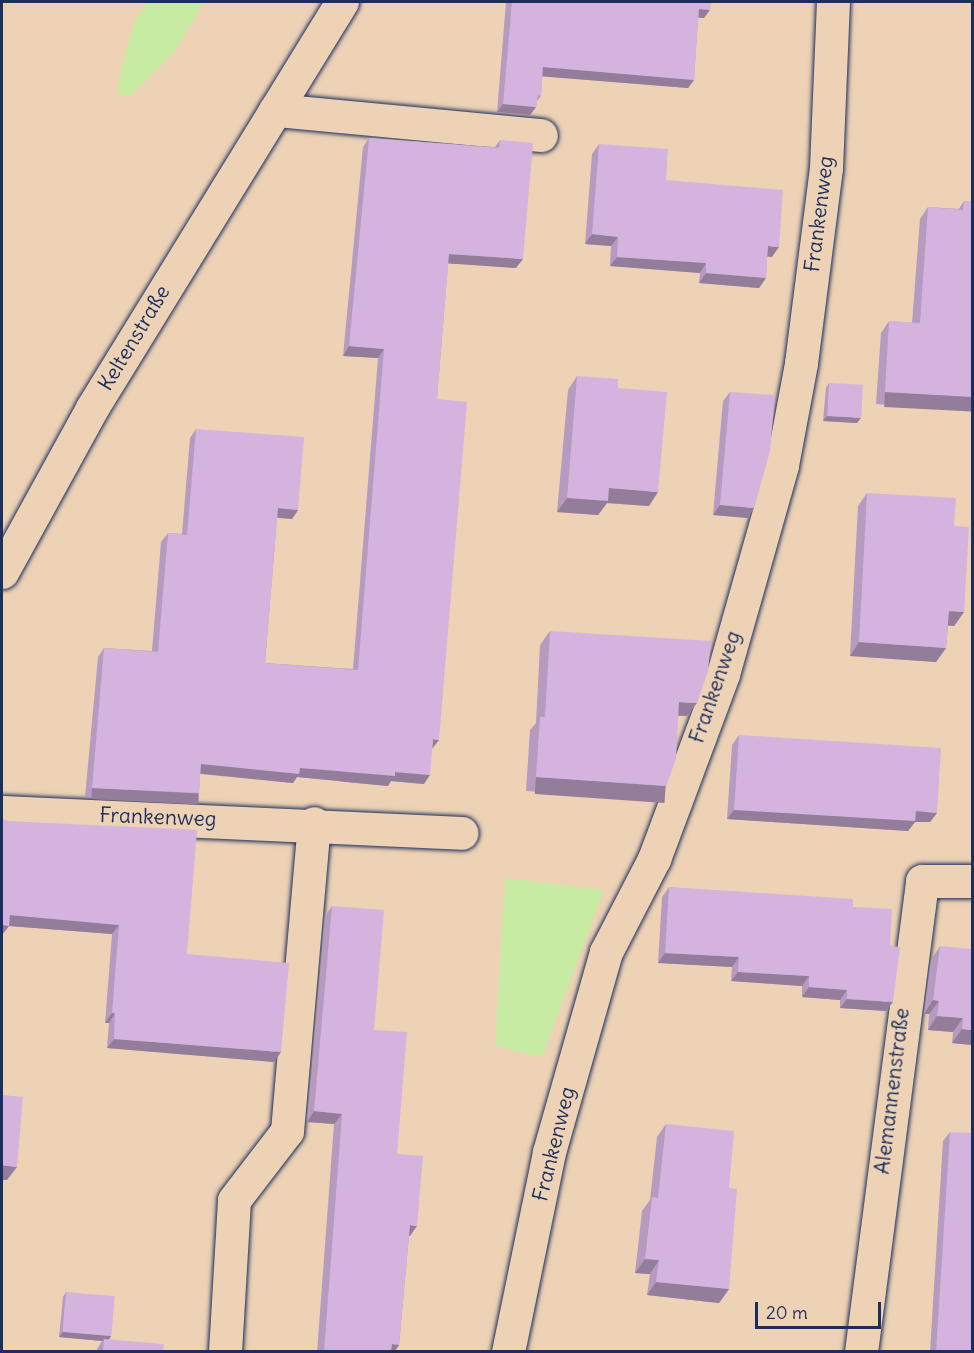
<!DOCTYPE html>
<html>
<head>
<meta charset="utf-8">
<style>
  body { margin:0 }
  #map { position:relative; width:974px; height:1353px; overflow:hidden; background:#eed2b5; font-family:Delius,sans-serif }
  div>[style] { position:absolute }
  .green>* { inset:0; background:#c8eba4 }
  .roads { filter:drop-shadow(0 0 2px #1b2f5e) drop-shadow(0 0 2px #1b2f5e) }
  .minor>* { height:33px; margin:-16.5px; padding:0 16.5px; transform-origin:16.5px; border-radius:16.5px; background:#eed2b5 }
  .wall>* { inset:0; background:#b69abf }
  .shaded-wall>* { inset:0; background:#947d9b; transform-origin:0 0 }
  .building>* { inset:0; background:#d4b3de; transform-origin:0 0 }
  span { translate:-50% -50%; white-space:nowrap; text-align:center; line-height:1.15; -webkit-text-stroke:6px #eed2b5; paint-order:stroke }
  .street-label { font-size:21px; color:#1b2f5e }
  .frame { position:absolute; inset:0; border:3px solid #1b2f5e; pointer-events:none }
  .scale { position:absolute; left:755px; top:1302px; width:126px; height:27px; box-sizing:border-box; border:3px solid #1b2f5e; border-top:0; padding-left:8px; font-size:18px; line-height:21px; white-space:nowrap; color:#1b2f5e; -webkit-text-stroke:4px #eed2b5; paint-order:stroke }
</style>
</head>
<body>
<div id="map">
  <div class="green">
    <div style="clip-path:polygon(147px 2px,204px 2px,174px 52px,130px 96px,117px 93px,121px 70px,135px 20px)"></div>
    <div style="clip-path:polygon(505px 878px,604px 890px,542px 1057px,495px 1046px)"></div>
  </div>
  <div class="roads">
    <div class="minor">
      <div style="left:275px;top:110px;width:267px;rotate:5.4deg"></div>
      <div style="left:2px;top:572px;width:187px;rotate:-61.2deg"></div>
      <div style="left:92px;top:408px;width:477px;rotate:-58.4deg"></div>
      <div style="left:2px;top:812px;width:460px;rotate:2.6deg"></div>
      <div style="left:225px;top:1352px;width:152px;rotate:-86.6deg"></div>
      <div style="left:234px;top:1200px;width:87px;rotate:-52.5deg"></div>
      <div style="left:287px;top:1131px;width:309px;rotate:-85deg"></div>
      <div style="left:508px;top:1352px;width:204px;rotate:-78.4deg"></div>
      <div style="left:549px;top:1152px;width:208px;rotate:-74.1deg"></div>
      <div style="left:606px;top:952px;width:105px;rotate:-62.7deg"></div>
      <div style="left:654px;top:859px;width:197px;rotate:-69.5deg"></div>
      <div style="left:723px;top:674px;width:217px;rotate:-74.2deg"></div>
      <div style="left:782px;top:465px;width:104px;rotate:-79.4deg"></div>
      <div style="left:801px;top:363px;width:197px;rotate:-82.7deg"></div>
      <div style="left:826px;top:168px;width:166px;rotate:-87.6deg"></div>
      <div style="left:861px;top:1352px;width:475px;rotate:-82.6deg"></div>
      <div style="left:922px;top:881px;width:50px"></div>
    </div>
  </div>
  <div class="wall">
    <div style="clip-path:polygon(506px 2px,711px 2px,704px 18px,698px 18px,694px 80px,688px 88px,542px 76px,541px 96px,537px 101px,536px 107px,530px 115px,497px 112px)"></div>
    <div style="clip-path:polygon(369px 138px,495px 147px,500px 140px,516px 268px,448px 263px,437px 399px,432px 749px,424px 784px,391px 781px,388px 786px,297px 777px,293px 783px,200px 774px,199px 793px,193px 802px,85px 797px,98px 657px,104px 648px,152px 651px,161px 542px,168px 533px,182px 534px,190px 438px,196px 429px,298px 510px,292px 519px,277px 518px,265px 663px,353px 669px,378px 358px,343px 356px,363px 147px)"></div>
    <div style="clip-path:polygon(599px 144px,666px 180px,772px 257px,767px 256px,766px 278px,759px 288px,699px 283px,700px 273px,610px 266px,611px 246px,585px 244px,592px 154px)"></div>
    <div style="clip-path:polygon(964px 201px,972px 202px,972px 410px,876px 404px,881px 333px,889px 321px,912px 323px,920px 219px,928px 207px,959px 209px)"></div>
    <div style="clip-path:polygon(577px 376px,618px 388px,649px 506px,607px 503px,598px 515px,557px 512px,568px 390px)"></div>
    <div style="clip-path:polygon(829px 383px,857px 423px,823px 421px,826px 388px)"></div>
    <div style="clip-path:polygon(730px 392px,748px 518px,713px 515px,723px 401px)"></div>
    <div style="clip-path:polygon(867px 493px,954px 526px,964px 612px,954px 626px,948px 625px,946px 648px,936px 662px,850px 656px,858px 506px)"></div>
    <div style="clip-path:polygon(550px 631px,687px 716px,678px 716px,666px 786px,656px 800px,526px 791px,530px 730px,536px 723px,540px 645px)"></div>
    <div style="clip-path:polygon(739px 735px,937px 813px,930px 822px,915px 822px,908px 831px,727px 819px,732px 745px)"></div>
    <div style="clip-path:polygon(2px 819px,187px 954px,274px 1062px,107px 1048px,109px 1023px,105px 1023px,112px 934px,9px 926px,2px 935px)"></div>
    <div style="clip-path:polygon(669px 887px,853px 907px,886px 1011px,840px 1008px,840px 1000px,802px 997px,802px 986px,731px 981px,732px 967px,658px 963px,662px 897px)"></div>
    <div style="clip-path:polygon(332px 906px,374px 1030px,397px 1154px,410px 1236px,409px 1236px,399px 1345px,394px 1352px,317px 1352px,334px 1124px,307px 1122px,325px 916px)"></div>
    <div style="clip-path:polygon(940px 946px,972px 1045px,952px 1043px,953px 1032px,928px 1030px,929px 1014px,924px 1014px,931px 960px)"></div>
    <div style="clip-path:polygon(666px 1124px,729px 1188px,729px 1289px,719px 1303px,647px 1295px,650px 1274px,635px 1273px,642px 1211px,650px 1200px,657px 1137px)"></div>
    <div style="clip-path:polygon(950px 1132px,972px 1352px,930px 1352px,943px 1141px)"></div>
    <div style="clip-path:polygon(66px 1292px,111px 1336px,109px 1340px,163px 1352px,97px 1352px,97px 1349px,102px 1341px,59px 1337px,63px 1297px)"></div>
  </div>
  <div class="shaded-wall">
    <div style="clip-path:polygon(699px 9px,710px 10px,704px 18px,693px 17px)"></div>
    <div style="clip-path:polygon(543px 67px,694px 80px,688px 88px,537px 76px)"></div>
    <div style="clip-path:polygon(503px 104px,536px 107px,530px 115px,497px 112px)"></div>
    <div style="clip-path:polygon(592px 234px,618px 237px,611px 246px,585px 244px)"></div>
    <div style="clip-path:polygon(768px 246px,779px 247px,772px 257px,761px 256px)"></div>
    <div style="clip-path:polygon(449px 254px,523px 259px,516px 268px,442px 263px)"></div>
    <div style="clip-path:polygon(617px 257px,706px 263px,700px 273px,610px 266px)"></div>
    <div style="clip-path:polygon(706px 273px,766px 278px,759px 288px,699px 283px)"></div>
    <div style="clip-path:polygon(349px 346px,384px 349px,378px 358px,343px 356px)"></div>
    <div style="left:885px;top:392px;width:87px;height:15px;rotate:3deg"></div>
    <div style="clip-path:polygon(827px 416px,861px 418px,857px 423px,823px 421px)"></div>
    <div style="clip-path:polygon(609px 488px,658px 492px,649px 506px,607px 503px,598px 515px,557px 512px,567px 498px)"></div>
    <div style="clip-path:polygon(720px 505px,754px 508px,748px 518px,713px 515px)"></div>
    <div style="clip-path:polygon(278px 508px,298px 510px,292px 519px,271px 517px)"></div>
    <div style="clip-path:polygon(949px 611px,964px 612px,954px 626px,939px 625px)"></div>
    <div style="clip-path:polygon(859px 642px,946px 648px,936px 662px,850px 656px)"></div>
    <div style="clip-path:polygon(679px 702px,697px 703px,687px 716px,670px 715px)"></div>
    <div style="clip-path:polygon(433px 739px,439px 740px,432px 749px)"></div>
    <div style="clip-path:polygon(201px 764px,395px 772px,430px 775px,424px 784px,391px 781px,388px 786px,297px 777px,293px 783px,195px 773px)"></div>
    <div style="left:536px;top:777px;width:130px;height:17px;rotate:4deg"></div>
    <div style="left:92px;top:788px;width:107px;height:11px;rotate:3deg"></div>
    <div style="clip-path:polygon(734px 810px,916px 811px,937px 813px,930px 822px,915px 822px,908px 831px,727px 819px)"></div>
    <div style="clip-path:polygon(10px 915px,119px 925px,112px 934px,9px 926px,2px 935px,2px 925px)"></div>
    <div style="clip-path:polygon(665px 953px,739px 957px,732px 967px,658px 963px)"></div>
    <div style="clip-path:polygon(738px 972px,809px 976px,802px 986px,731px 981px)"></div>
    <div style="clip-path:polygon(809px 987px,847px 990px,840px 1000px,802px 997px)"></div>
    <div style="clip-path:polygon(847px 999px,893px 1002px,886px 1011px,840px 1008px)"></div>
    <div style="clip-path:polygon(933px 1000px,939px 1001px,929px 1014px,924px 1014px)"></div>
    <div style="clip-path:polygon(112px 1013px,115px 1013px,109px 1023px,105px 1023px)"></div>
    <div style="clip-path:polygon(937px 1016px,963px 1018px,953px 1032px,928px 1030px)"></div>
    <div style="clip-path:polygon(962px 1029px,972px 1030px,972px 1045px,952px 1043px)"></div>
    <div style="clip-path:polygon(114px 1039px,281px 1052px,274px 1062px,107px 1048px)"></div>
    <div style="clip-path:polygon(314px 1111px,342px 1114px,334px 1124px,307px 1122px)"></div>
    <div style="clip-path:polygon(2px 1165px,17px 1167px,7px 1180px,2px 1180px)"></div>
    <div style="clip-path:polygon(410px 1225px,417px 1226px,410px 1236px,402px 1236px)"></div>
    <div style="clip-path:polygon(645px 1259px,659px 1260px,650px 1274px,635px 1273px)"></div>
    <div style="clip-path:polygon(656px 1282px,729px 1289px,719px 1303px,647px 1295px)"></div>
    <div style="clip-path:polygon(63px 1332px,111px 1336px,108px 1341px,104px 1339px,102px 1341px,59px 1337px)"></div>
    <div style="clip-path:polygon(392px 1344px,399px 1345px,394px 1352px,387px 1352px)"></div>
  </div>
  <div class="building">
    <div style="clip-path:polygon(512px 2px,711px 2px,710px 10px,699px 9px,694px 80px,543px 67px,541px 96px,538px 95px,536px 107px,503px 104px)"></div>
    <div style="clip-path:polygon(369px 138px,499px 148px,500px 140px,533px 143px,523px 259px,449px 254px,437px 399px,467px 402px,439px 740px,433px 739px,430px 775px,395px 772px,395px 776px,300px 768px,299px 774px,201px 764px,199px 793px,92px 788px,104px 648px,158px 652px,168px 533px,187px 535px,196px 429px,304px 437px,298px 510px,278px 508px,265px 663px,358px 670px,384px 349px,349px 346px)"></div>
    <div style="clip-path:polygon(599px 144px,668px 149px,666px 180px,783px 190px,779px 247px,768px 246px,766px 278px,706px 273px,706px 263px,617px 257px,618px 237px,592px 234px)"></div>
    <div style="clip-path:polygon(964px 201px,972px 202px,972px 397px,885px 392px,889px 321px,920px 323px,928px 207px,963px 210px)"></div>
    <div style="clip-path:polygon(577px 376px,618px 379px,618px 388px,667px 392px,658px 492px,609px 488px,608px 501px,567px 498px)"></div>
    <div style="left:829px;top:383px;width:34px;height:33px;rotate:3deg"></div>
    <div style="clip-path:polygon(730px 392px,775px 395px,770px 451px,754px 508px,720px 505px)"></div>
    <div style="clip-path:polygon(867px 493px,956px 498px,954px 526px,969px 527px,964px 612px,949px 611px,946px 648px,859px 642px)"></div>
    <div style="clip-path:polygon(550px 631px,711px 641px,708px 671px,697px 703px,679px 702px,676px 759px,666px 786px,536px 777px,540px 717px,545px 717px)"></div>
    <div style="clip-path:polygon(739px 735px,941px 748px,937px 813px,916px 811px,915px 821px,734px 810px)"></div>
    <div style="clip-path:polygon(2px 819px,8px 821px,197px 830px,187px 954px,289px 963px,281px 1052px,114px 1039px,115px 1013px,112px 1013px,119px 925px,10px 915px,9px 926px,2px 925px)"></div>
    <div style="clip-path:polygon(669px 887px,853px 899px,853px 907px,892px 909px,890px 946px,900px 947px,893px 1002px,847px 999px,847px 990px,809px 987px,809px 976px,738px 972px,739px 957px,665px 953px)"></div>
    <div style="clip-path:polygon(332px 906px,384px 910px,374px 1030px,407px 1032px,397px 1154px,423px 1156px,417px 1226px,410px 1225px,399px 1345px,392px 1344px,391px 1352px,324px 1352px,342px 1114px,314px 1111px)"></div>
    <div style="clip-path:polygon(940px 946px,972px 949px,972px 1030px,962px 1029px,963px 1018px,937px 1016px,939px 1001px,933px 1000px)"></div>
    <div style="clip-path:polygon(2px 1095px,23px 1097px,17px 1167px,2px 1165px)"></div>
    <div style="clip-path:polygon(666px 1124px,734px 1131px,729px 1188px,737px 1189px,729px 1289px,656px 1282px,659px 1260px,645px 1259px,652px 1197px,658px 1198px)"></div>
    <div style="clip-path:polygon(950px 1132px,972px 1133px,972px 1352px,936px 1352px)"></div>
    <div style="left:66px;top:1292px;width:49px;height:40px;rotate:5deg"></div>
    <div style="clip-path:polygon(104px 1339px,164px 1344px,163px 1352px,103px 1352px)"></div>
  </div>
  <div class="street-label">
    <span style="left:819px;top:214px;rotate:-83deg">Frankenweg</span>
    <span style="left:134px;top:338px;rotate:-59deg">Keltenstraße</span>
    <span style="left:715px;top:687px;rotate:-71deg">Frankenweg</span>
    <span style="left:158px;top:817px;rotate:2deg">Frankenweg</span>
    <span style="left:892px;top:1091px;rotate:-83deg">Alemannenstraße</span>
    <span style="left:554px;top:1144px;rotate:-76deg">Frankenweg</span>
  </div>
  <div class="frame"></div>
  <div class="scale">20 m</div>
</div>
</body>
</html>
